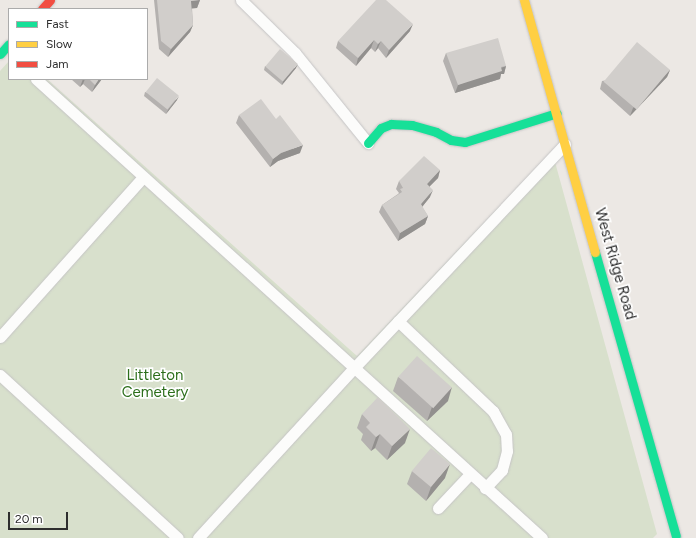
<!DOCTYPE html>
<html>
<head>
<meta charset="utf-8">
<style>
  body { margin:0 }
  #map { position:relative; width:696px; height:538px; overflow:hidden; background:#ece8e4; font-family:Figtree,sans-serif }
  div>[style] { position:absolute }
  .cemetery>* { inset:0; background:#d8e0cc }
  .roads { filter:drop-shadow(0 0 1px #c5c4c5) drop-shadow(0 0 1px #c5c4c5) }
  .lane>* { height:11px; margin:-5.5px; padding:0 5.5px; transform-origin:5.5px; border-radius:5.5px; background:#fcfcfb }
  .fast>* { height:9px; margin:-4.5px; padding:0 4.5px; transform-origin:4.5px; border-radius:4.5px; background:#16e098 }
  .slow>* { height:9px; margin:-4.5px; padding:0 4.5px; transform-origin:4.5px; border-radius:4.5px; background:#ffcf43 }
  .jam>* { height:9px; margin:-4.5px; padding:0 4.5px; transform-origin:4.5px; border-radius:4.5px; background:#f24e42 }
  .wall>* { inset:0; background:#b4b1af }
  .shaded-wall>* { inset:0; background:#92908e }
  .building>* { inset:0; background:#d1cecb; transform-origin:0 0 }
  span { translate:-50% -50%; white-space:nowrap; text-align:center; line-height:1.15; -webkit-text-stroke:3.5px #fff; paint-order:stroke }
  .street-label { font-size:15px; color:#2e2e2e }
  .park-label { font-size:15px; color:#2c6e1b }
  .legend { position:absolute; left:8px; top:8px; width:140px; height:72px; box-sizing:border-box; background:#fff; border:1px solid #ababab; margin:0; padding:5px 7px; list-style:none; font-size:12px; color:#2e2e2e }
  .legend li { display:flex; align-items:center; gap:8px; height:20px }
  .legend b { width:20px; border:1px solid #ababab }
  .scale { position:absolute; left:8px; top:512px; width:60px; height:18px; box-sizing:border-box; border:2px solid #2e2e2e; border-top:0; padding-left:5px; font-size:12px; line-height:14px; white-space:nowrap; color:#2e2e2e; -webkit-text-stroke:3px #fff; paint-order:stroke }
</style>
</head>
<body>
<div id="map">
  <div class="cemetery">
    <div style="clip-path:polygon(9px 61px,9px 79px,47px 79px,357px 356px,552px 151px,657px 534px,653px 538px,0 538px,0 71px)"></div>
  </div>
  <div class="roads">
    <div class="lane">
      <div style="left:241px;top:0;width:76px;rotate:44.5deg"></div>
      <div style="left:295px;top:53px;width:116px;rotate:51deg"></div>
      <div style="left:36px;top:79px;width:683px;rotate:42.21deg"></div>
      <div style="left:398px;top:321px;width:131px;rotate:43.5deg"></div>
      <div style="left:493px;top:411px;width:26px;rotate:61deg"></div>
      <div style="left:506px;top:434px;width:17px;rotate:87deg"></div>
      <div style="left:507px;top:451px;width:20px;rotate:105deg"></div>
      <div style="left:502px;top:470px;width:25px;rotate:133deg"></div>
      <div style="left:0;top:337px;width:213px;rotate:-48.2deg"></div>
      <div style="left:0;top:375px;width:241px;rotate:42.5deg"></div>
      <div style="left:438px;top:508px;width:47px;rotate:-46.7deg"></div>
      <div style="left:198px;top:538px;width:229px;rotate:-47.5deg"></div>
      <div style="left:353px;top:369px;width:309px;rotate:-46.7deg"></div>
    </div>
    <div class="fast">
      <div style="left:0;top:54px;width:13px;rotate:-48deg"></div>
      <div style="left:368px;top:143px;width:20px;rotate:-49deg"></div>
      <div style="left:381px;top:128px;width:11px;rotate:-22deg"></div>
      <div style="left:391px;top:124px;width:21px;rotate:3deg"></div>
      <div style="left:412px;top:125px;width:25px;rotate:16deg"></div>
      <div style="left:436px;top:132px;width:17px;rotate:28deg"></div>
      <div style="left:451px;top:140px;width:14px;rotate:8deg"></div>
      <div style="left:465px;top:142px;width:96px;rotate:-17.5deg"></div>
      <div style="left:595px;top:252px;width:295px;rotate:74.1deg"></div>
    </div>
    <div class="slow">
      <div style="left:524px;top:0;width:262px;rotate:74.3deg"></div>
    </div>
    <div class="jam">
      <div style="left:42px;top:9px;width:12px;rotate:-48deg"></div>
    </div>
  </div>
  <div class="wall">
    <div style="clip-path:polygon(154px 0,200px 0,197px 8px,192px 8px,193px 25px,190px 32px,168px 57px,159px 49px)"></div>
    <div style="clip-path:polygon(410px 31px,386px 58px,378px 48px,375px 52px,371px 48px,356px 66px,336px 48px,338px 41px)"></div>
    <div style="clip-path:polygon(446px 53px,506px 66px,504px 74px,501px 74px,500px 79px,455px 93px,443px 61px)"></div>
    <div style="clip-path:polygon(265px 66px,296px 68px,282px 85px,264px 70px)"></div>
    <div style="clip-path:polygon(670px 70px,667px 77px,630px 116px,600px 89px,602px 81px)"></div>
    <div style="clip-path:polygon(71px 79px,102px 79px,92px 92px,83px 84px,80px 87px)"></div>
    <div style="clip-path:polygon(145px 92px,177px 100px,166px 114px,144px 96px)"></div>
    <div style="clip-path:polygon(239px 115px,300px 153px,278px 161px,270px 167px,236px 123px)"></div>
    <div style="clip-path:polygon(440px 170px,438px 178px,430px 186px,430px 197px,422px 207px,428px 216px,425px 224px,398px 241px,379px 212px,382px 205px,398px 194px,399px 193px,396px 189px,399px 181px)"></div>
    <div style="clip-path:polygon(398px 377px,448px 401px,427px 421px,393px 391px)"></div>
    <div style="clip-path:polygon(362px 414px,405px 443px,387px 460px,375px 448px,371px 451px,361px 440px,363px 434px,357px 428px)"></div>
    <div style="clip-path:polygon(412px 471px,445px 478px,426px 501px,407px 484px)"></div>
  </div>
  <div class="shaded-wall">
    <div style="clip-path:polygon(200px 0,197px 8px,188px 9px,191px 1px)"></div>
    <div style="clip-path:polygon(413px 24px,410px 31px,386px 58px,389px 50px)"></div>
    <div style="clip-path:polygon(193px 25px,190px 32px,168px 57px,171px 49px)"></div>
    <div style="clip-path:polygon(374px 40px,371px 48px,356px 66px,358px 58px)"></div>
    <div style="clip-path:polygon(381px 41px,378px 48px,375px 52px,378px 44px)"></div>
    <div style="clip-path:polygon(298px 64px,296px 68px,282px 85px,283px 81px)"></div>
    <div style="clip-path:polygon(506px 66px,504px 74px,501px 74px,500px 79px,455px 93px,458px 85px)"></div>
    <div style="clip-path:polygon(670px 70px,667px 77px,630px 116px,633px 108px)"></div>
    <div style="clip-path:polygon(83px 79px,85px 79px,83px 84px,80px 87px)"></div>
    <div style="clip-path:polygon(99px 79px,102px 79px,92px 92px,95px 85px)"></div>
    <div style="clip-path:polygon(179px 96px,177px 100px,166px 114px,168px 110px)"></div>
    <div style="clip-path:polygon(303px 145px,300px 153px,278px 161px,270px 167px,273px 159px,281px 153px)"></div>
    <div style="clip-path:polygon(440px 170px,438px 178px,425px 191px,427px 184px)"></div>
    <div style="clip-path:polygon(433px 190px,430px 197px,418px 212px,421px 204px)"></div>
    <div style="clip-path:polygon(428px 216px,425px 224px,398px 241px,400px 233px)"></div>
    <div style="clip-path:polygon(452px 387px,448px 401px,427px 421px,432px 407px)"></div>
    <div style="clip-path:polygon(410px 429px,405px 443px,387px 460px,392px 446px)"></div>
    <div style="clip-path:polygon(380px 434px,375px 448px,371px 451px,376px 437px)"></div>
    <div style="clip-path:polygon(450px 464px,445px 478px,426px 501px,431px 487px)"></div>
  </div>
  <div class="building">
    <div style="clip-path:polygon(157px 0,199px 0,191px 1px,193px 25px,171px 49px,161px 41px)"></div>
    <div style="clip-path:polygon(376px 0,386px 0,413px 24px,389px 50px,381px 41px,378px 44px,374px 40px,358px 58px,338px 41px)"></div>
    <div style="clip-path:polygon(498px 38px,506px 66px,501px 67px,502px 71px,458px 85px,446px 53px)"></div>
    <div style="left:637px;top:42px;width:43px;height:52px;rotate:40deg"></div>
    <div style="left:280px;top:49px;width:23px;height:23px;rotate:40deg"></div>
    <div style="left:157px;top:78px;width:28px;height:18px;rotate:39deg"></div>
    <div style="clip-path:polygon(89px 79px,99px 79px,95px 85px)"></div>
    <div style="clip-path:polygon(261px 99px,276px 119px,280px 115px,303px 145px,281px 153px,273px 159px,239px 115px)"></div>
    <div style="clip-path:polygon(424px 156px,440px 170px,427px 184px,433px 190px,421px 204px,428px 216px,400px 233px,382px 205px,402px 192px,400px 189px,403px 188px,399px 181px)"></div>
    <div style="left:417px;top:356px;width:47px;height:28px;rotate:42deg"></div>
    <div style="clip-path:polygon(378px 397px,410px 429px,392px 446px,380px 434px,376px 437px,366px 427px,370px 423px,362px 414px)"></div>
    <div style="left:431px;top:448px;width:25px;height:30px;rotate:40deg"></div>
  </div>
  <div class="street-label">
    <span style="left:615px;top:264px;rotate:74deg">West Ridge Road</span>
  </div>
  <div class="park-label">
    <span style="left:155px;top:384px">Littleton<br>Cemetery</span>
  </div>
  <ul class="legend">
  <li><b style="height:5px;background:#16e098"></b>Fast</li>
  <li><b style="height:5px;background:#ffcf43"></b>Slow</li>
  <li><b style="height:5px;background:#f24e42"></b>Jam</li>
  </ul>
  <div class="scale">20 m</div>
</div>
</body>
</html>
